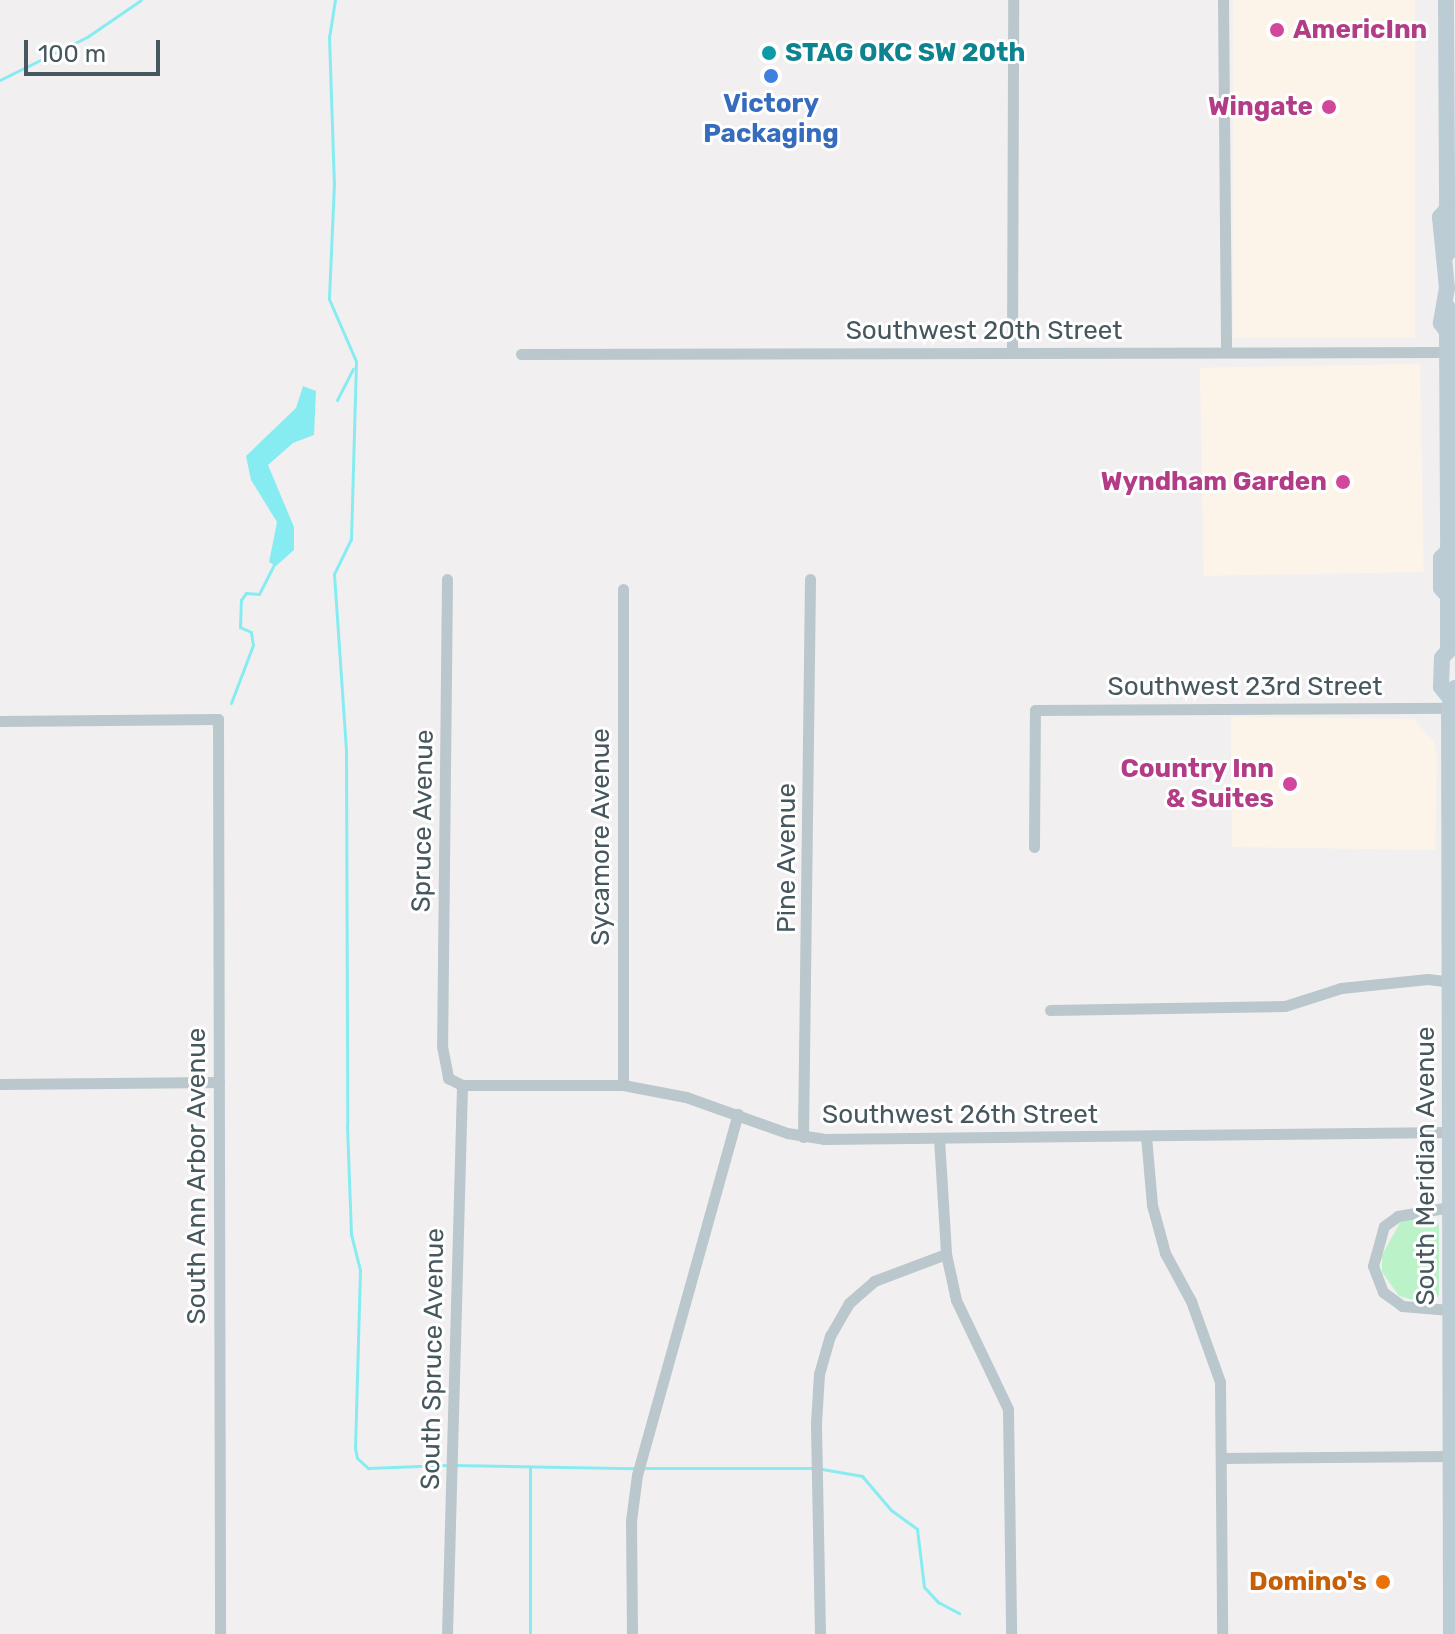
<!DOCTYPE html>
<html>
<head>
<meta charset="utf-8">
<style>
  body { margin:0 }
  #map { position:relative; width:1455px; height:1634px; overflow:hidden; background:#f2eff0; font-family:Rubik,sans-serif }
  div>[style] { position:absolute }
  .commercial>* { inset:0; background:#fdf4e9; transform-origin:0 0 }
  .green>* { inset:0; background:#bcf2c8 }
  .water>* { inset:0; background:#87ecf1 }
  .stream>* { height:3px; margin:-1.5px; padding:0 1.5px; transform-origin:1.5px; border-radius:1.5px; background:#87ecf1 }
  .minor>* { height:11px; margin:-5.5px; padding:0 5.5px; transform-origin:5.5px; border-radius:5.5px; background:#bac7cd }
  .secondary>* { height:16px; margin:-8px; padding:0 8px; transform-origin:8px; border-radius:8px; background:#bcccd4 }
  .dots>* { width:22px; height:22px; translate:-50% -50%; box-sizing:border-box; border:4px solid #fff; border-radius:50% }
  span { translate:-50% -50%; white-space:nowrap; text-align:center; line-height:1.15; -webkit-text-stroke:6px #fff; paint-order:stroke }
  .hotel-label { font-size:26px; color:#b23c85; font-weight:700 }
  .left { translate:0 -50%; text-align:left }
  .right { translate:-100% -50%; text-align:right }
  .culture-label { font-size:26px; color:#0d838f; font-weight:700 }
  .shop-label { font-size:26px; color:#366cbe; font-weight:700 }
  .street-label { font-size:26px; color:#46575e }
  .food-label { font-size:26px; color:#c56008; font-weight:700 }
  .scale { position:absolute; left:24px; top:40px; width:136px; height:36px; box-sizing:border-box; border:4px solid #46575e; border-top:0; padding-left:10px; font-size:24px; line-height:28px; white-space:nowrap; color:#46575e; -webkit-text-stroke:6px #fff; paint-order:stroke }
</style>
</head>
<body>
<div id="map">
  <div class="commercial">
    <div style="left:1233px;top:0;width:182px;height:338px"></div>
    <div style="left:1420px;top:364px;width:208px;height:220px;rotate:89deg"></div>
    <div style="clip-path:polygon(1231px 717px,1413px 719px,1434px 742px,1437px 756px,1435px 850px,1232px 847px)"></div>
  </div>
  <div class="green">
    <div style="clip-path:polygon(1429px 1214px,1439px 1225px,1439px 1295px,1432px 1305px,1399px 1296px,1382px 1272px,1382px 1255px,1401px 1221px)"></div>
  </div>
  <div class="water">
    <div style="clip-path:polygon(303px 386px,316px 391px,314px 435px,293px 443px,268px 465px,294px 527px,294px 550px,276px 566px,269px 562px,277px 522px,251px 480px,246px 456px,296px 408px)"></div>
  </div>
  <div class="stream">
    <div style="left:335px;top:0;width:36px;rotate:99deg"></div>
    <div style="left:329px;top:36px;width:147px;rotate:88.1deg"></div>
    <div style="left:334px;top:183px;width:116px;rotate:92.5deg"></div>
    <div style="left:329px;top:299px;width:68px;rotate:66.5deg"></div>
    <div style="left:356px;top:361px;width:178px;rotate:91.6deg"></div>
    <div style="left:351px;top:539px;width:39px;rotate:116deg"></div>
    <div style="left:334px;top:574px;width:177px;rotate:86.1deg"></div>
    <div style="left:346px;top:751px;width:374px;rotate:89.8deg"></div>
    <div style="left:347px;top:1125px;width:109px;rotate:87.9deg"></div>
    <div style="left:351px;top:1234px;width:37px;rotate:76deg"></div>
    <div style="left:360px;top:1270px;width:178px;rotate:91.6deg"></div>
    <div style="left:355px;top:1448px;width:10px;rotate:79deg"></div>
    <div style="left:357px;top:1458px;width:15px;rotate:42deg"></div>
    <div style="left:368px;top:1468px;width:78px;rotate:-2.2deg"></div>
    <div style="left:0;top:80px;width:97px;rotate:-26.3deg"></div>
    <div style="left:87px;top:37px;width:65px;rotate:-34.4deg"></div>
    <div style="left:337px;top:400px;width:35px;rotate:-63deg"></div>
    <div style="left:231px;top:703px;width:62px;rotate:-69.2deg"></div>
    <div style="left:253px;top:645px;width:13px;rotate:-99deg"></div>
    <div style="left:251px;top:632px;width:12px;rotate:-156deg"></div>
    <div style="left:240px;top:627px;width:27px;rotate:-88deg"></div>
    <div style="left:241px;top:600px;width:9px;rotate:-54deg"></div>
    <div style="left:246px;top:593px;width:13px;rotate:4deg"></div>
    <div style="left:259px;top:594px;width:36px;rotate:-63deg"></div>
    <div style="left:454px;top:1465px;width:180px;rotate:1deg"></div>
    <div style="left:530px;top:1467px;width:167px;rotate:90deg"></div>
    <div style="left:642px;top:1468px;width:172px"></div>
    <div style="left:822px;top:1469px;width:41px;rotate:9.9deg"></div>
    <div style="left:862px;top:1476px;width:45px;rotate:49.5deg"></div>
    <div style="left:891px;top:1510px;width:32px;rotate:36deg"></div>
    <div style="left:917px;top:1529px;width:58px;rotate:83.1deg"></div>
    <div style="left:924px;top:1587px;width:21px;rotate:47deg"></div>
    <div style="left:938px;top:1602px;width:24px;rotate:28deg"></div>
  </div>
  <div class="minor">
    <div style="left:1223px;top:0;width:352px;rotate:89.5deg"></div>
    <div style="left:1012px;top:353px;width:353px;rotate:-89.8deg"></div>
    <div style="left:521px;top:354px;width:926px;rotate:-0.12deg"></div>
    <div style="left:447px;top:579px;width:467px;rotate:90.6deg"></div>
    <div style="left:442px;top:1046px;width:33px;rotate:79deg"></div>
    <div style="left:448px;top:1078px;width:16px;rotate:27deg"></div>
    <div style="left:462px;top:1085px;width:161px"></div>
    <div style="left:623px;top:1085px;width:64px;rotate:10.8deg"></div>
    <div style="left:686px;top:1097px;width:107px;rotate:19.6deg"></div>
    <div style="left:787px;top:1133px;width:37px;rotate:9deg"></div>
    <div style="left:824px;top:1139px;width:626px;rotate:-0.64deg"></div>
    <div style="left:623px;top:589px;width:496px;rotate:90deg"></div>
    <div style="left:0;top:721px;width:218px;rotate:-0.5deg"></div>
    <div style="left:218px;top:719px;width:915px;rotate:89.87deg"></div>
    <div style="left:1034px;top:847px;width:137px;rotate:-89.6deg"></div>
    <div style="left:1035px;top:710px;width:419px;rotate:-0.3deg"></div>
    <div style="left:1050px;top:1010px;width:235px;rotate:-1deg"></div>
    <div style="left:1285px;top:1006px;width:59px;rotate:-17.8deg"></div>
    <div style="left:1341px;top:988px;width:87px;rotate:-5.9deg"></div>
    <div style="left:1428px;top:979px;width:26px;rotate:7deg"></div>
    <div style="left:0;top:1084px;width:219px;rotate:-0.5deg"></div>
    <div style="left:1146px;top:1136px;width:69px;rotate:85deg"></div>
    <div style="left:1152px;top:1205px;width:50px;rotate:74.8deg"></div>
    <div style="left:1165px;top:1253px;width:55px;rotate:61.6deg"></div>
    <div style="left:1191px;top:1301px;width:86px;rotate:70.3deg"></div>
    <div style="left:1220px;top:1382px;width:252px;rotate:89.5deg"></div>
    <div style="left:803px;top:1137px;width:558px;rotate:-89.28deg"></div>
    <div style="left:939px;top:1138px;width:116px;rotate:86.5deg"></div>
    <div style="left:946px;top:1254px;width:47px;rotate:77.7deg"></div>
    <div style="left:956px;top:1300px;width:121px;rotate:64.5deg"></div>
    <div style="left:1008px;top:1409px;width:225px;rotate:89.2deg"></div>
    <div style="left:1450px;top:1207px;width:53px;rotate:170.2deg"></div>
    <div style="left:1398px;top:1216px;width:17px;rotate:144deg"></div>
    <div style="left:1384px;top:1226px;width:41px;rotate:105.4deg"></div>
    <div style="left:1373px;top:1266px;width:28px;rotate:69deg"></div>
    <div style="left:1383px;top:1292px;width:24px;rotate:36deg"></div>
    <div style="left:1402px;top:1306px;width:48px;rotate:4.8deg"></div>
    <div style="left:1224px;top:1458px;width:227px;rotate:-0.5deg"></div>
    <div style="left:447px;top:1634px;width:549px;rotate:-88.43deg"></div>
    <div style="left:632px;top:1634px;width:113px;rotate:-90.5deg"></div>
    <div style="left:631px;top:1521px;width:46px;rotate:-82.6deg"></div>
    <div style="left:637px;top:1475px;width:375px;rotate:-74.4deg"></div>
    <div style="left:820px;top:1634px;width:211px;rotate:-91.1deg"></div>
    <div style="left:816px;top:1423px;width:49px;rotate:-86.5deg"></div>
    <div style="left:819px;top:1374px;width:40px;rotate:-74deg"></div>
    <div style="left:830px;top:1336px;width:38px;rotate:-60deg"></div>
    <div style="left:849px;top:1303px;width:33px;rotate:-41deg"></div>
    <div style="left:874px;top:1281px;width:77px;rotate:-20.6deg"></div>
  </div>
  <div class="secondary">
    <div style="left:1446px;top:0;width:209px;rotate:89.7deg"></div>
    <div style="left:1447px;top:209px;width:11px;rotate:131deg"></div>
    <div style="left:1440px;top:217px;width:71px;rotate:84.4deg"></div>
    <div style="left:1447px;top:288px;width:36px;rotate:100deg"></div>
    <div style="left:1441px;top:323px;width:11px;rotate:56deg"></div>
    <div style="left:1447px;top:209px;width:11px;rotate:52deg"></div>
    <div style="left:1454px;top:218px;width:28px;rotate:90deg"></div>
    <div style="left:1454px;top:246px;width:11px;rotate:131deg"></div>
    <div style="left:1447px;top:306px;width:18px;rotate:68deg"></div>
    <div style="left:1454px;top:323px;width:11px;rotate:128deg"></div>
    <div style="left:1447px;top:332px;width:219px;rotate:89.7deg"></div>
    <div style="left:1448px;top:551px;width:10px;rotate:135deg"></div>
    <div style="left:1441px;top:558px;width:30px;rotate:90deg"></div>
    <div style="left:1441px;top:588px;width:11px;rotate:49deg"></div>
    <div style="left:1448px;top:596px;width:55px;rotate:90deg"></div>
    <div style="left:1448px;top:651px;width:9px;rotate:131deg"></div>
    <div style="left:1442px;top:658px;width:29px;rotate:92deg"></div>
    <div style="left:1441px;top:687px;width:13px;rotate:51deg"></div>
    <div style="left:1448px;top:551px;width:10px;rotate:45deg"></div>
    <div style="left:1455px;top:558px;width:28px;rotate:90deg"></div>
    <div style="left:1451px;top:1634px;width:926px;rotate:-90.12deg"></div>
    <div style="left:1449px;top:708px;width:21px;rotate:-73deg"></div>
  </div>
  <div class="dots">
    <div style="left:1277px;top:30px;background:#d1479c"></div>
    <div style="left:769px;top:53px;background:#0f9aa8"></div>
    <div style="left:771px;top:76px;background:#3f7fe0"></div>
    <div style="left:1329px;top:107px;background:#d1479c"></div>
    <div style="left:1343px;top:482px;background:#d1479c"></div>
    <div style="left:1290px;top:784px;background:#d1479c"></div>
    <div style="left:1383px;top:1582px;background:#e8710a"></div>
  </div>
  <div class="hotel-label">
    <span class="left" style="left:1293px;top:30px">AmericInn</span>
    <span class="right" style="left:1313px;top:107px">Wingate</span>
    <span class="right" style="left:1327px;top:482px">Wyndham Garden</span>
    <span class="right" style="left:1274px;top:784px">Country Inn<br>&amp; Suites</span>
  </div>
  <div class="culture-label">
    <span class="left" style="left:785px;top:53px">STAG OKC SW 20th</span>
  </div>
  <div class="shop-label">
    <span style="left:771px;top:119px">Victory<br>Packaging</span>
  </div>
  <div class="street-label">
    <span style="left:984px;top:331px">Southwest 20th Street</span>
    <span style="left:1245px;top:687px">Southwest 23rd Street</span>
    <span style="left:423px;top:821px;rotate:-89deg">Spruce Avenue</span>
    <span style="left:601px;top:837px;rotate:-90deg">Sycamore Avenue</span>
    <span style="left:787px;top:858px;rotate:-90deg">Pine Avenue</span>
    <span style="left:960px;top:1115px">Southwest 26th Street</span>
    <span style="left:1426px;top:1166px;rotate:-90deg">South Meridian Avenue</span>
    <span style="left:197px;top:1176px;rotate:-90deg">South Ann Arbor Avenue</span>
    <span style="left:433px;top:1359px;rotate:-89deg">South Spruce Avenue</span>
  </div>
  <div class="food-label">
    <span class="right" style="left:1367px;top:1582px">Domino's</span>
  </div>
  <div class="scale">100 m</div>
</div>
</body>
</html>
